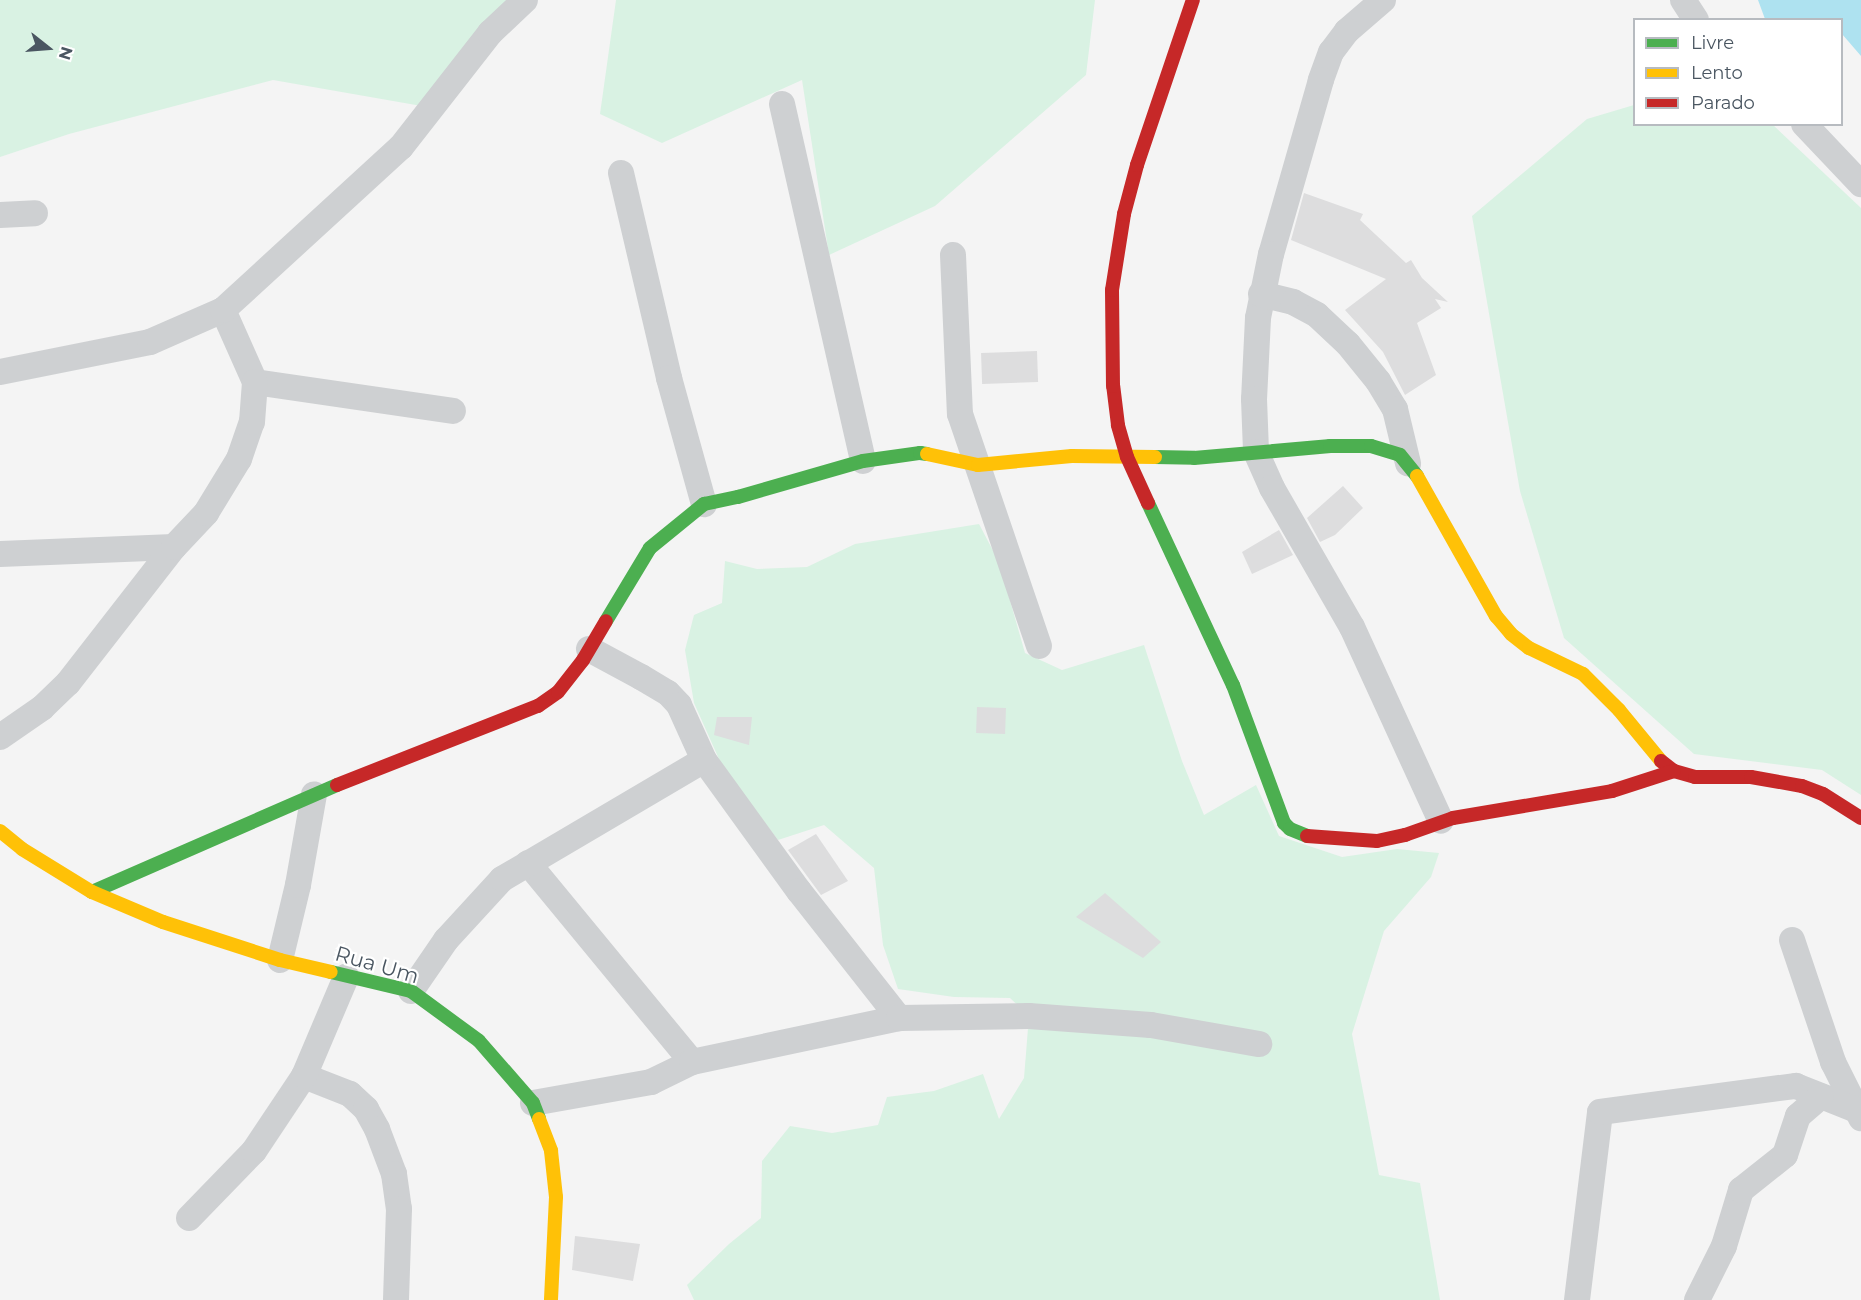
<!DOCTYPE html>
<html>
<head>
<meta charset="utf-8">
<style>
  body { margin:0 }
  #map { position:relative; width:1861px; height:1300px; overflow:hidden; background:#f4f4f4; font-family:Montserrat,sans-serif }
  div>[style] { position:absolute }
  .green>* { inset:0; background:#d9f2e3 }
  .water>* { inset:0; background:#aee2f0 }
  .building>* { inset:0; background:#ddddde; transform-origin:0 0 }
  .street>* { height:26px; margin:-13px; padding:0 13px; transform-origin:13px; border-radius:13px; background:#ced0d2 }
  .fast>* { height:14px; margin:-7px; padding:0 7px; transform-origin:7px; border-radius:7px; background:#4caf50 }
  .slow>* { height:14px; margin:-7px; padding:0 7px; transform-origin:7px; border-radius:7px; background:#ffc107 }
  .jam>* { height:14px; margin:-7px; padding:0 7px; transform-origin:7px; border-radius:7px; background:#c62828 }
  span { translate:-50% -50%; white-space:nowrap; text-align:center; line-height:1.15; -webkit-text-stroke:4.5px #fff; paint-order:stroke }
  .street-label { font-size:21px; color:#4a5661 }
  .legend { position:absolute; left:1633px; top:18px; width:210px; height:108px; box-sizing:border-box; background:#fff; border:2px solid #b7bbc0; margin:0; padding:8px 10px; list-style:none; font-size:18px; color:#4a5661 }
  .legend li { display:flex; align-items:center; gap:12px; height:30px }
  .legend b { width:30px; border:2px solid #b7bbc0 }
  .north { position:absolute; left:18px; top:18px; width:60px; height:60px; -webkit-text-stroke:4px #fff; paint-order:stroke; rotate:107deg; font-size:16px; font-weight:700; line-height:24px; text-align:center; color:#4a5661 }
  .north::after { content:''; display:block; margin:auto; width:21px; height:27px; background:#4a5661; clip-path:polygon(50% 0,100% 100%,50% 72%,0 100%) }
</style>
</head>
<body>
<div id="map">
  <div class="green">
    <div style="clip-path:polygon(0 0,515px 0,433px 108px,273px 80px,69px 134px,0 157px)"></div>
    <div style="clip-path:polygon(616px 0,1095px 0,1086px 75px,935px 206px,829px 255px,802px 80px,662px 143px,600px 114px)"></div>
    <div style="clip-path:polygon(1634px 105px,1634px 124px,1773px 125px,1861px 208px,1861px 795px,1822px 770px,1694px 754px,1564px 638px,1520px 491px,1472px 216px,1587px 119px)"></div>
    <div style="clip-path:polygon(979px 524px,999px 562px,1025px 653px,1062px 670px,1144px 645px,1182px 761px,1204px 815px,1256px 785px,1279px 836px,1342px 857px,1397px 849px,1439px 853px,1431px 877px,1384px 931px,1352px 1034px,1379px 1175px,1420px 1183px,1440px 1300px,694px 1300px,687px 1285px,729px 1244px,761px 1218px,762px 1161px,790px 1126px,832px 1133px,878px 1125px,887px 1097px,934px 1091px,983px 1074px,999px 1119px,1024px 1078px,1029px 1016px,1010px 998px,954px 997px,898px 989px,883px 945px,874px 868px,824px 825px,778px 840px,723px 768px,694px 703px,685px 650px,694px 615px,722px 603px,725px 561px,757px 569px,807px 567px,855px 544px)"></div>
  </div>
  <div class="water">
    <div style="clip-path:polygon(1758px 0,1861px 0,1861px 56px,1842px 34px,1842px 20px,1765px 19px)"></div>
  </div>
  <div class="building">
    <div style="clip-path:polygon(1304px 193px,1363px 214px,1360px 220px,1406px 263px,1411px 260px,1422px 278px,1448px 302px,1435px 299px,1441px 308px,1417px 323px,1436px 375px,1405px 395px,1383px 352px,1345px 310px,1386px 279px,1291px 240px)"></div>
    <div style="left:1037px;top:351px;width:31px;height:56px;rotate:88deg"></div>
    <div style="clip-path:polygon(1343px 486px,1363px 508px,1335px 535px,1320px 542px,1307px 518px)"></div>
    <div style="clip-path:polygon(1279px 530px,1293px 555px,1252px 574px,1242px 552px)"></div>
    <div style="left:977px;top:707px;width:29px;height:26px;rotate:2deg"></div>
    <div style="clip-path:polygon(717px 717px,752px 717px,749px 745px,714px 735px)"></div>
    <div style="clip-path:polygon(816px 834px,848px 881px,821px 895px,788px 850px)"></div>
    <div style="clip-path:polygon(1105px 893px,1161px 942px,1143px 958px,1076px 917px)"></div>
    <div style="clip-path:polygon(575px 1236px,640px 1244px,633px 1281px,572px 1270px)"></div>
  </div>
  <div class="street">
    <div style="left:1383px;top:0;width:48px;rotate:139.3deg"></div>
    <div style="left:1347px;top:31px;width:26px;rotate:127deg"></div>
    <div style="left:1331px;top:52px;width:30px;rotate:110deg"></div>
    <div style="left:1321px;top:80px;width:181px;rotate:106deg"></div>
    <div style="left:1271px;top:254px;width:65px;rotate:101.5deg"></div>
    <div style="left:1258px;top:318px;width:81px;rotate:92.8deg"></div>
    <div style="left:1254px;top:399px;width:53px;rotate:87.8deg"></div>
    <div style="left:1256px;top:452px;width:39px;rotate:66deg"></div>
    <div style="left:1272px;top:488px;width:160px;rotate:60.1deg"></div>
    <div style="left:1352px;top:627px;width:213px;rotate:65.4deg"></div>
    <div style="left:1683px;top:0;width:24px;rotate:57deg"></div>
    <div style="left:782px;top:104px;width:366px;rotate:77.2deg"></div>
    <div style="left:1804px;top:124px;width:83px;rotate:46.5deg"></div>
    <div style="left:621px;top:173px;width:211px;rotate:76.8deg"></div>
    <div style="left:669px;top:378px;width:131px;rotate:74.5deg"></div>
    <div style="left:0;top:215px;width:35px;rotate:-3deg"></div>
    <div style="left:953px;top:255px;width:159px;rotate:87.5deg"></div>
    <div style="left:960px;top:414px;width:245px;rotate:71.2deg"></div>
    <div style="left:1261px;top:294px;width:33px;rotate:14deg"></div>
    <div style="left:1293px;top:302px;width:27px;rotate:28deg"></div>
    <div style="left:1317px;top:315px;width:42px;rotate:43.1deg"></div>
    <div style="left:1348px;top:344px;width:48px;rotate:51deg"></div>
    <div style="left:1378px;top:381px;width:33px;rotate:59deg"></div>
    <div style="left:1395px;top:409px;width:56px;rotate:76.5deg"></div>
    <div style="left:223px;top:310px;width:79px;rotate:66deg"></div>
    <div style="left:255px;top:382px;width:200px;rotate:8.3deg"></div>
    <div style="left:0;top:372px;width:153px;rotate:-11.3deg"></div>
    <div style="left:150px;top:342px;width:80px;rotate:-23.7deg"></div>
    <div style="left:223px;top:310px;width:241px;rotate:-42.5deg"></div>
    <div style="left:401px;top:147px;width:145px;rotate:-52deg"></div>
    <div style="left:490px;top:33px;width:48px;rotate:-43.3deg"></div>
    <div style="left:0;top:554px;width:174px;rotate:-2.3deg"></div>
    <div style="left:589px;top:649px;width:59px;rotate:28.3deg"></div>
    <div style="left:641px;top:677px;width:31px;rotate:31deg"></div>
    <div style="left:668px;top:693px;width:16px;rotate:47deg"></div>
    <div style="left:679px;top:705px;width:60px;rotate:65.6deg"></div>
    <div style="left:704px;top:760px;width:162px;rotate:54.1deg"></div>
    <div style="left:799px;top:891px;width:162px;rotate:51.8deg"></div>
    <div style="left:0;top:737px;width:51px;rotate:-34.6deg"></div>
    <div style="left:42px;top:708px;width:36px;rotate:-44deg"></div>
    <div style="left:68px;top:683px;width:172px;rotate:-52.1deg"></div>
    <div style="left:174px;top:547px;width:47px;rotate:-46.7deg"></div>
    <div style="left:206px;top:513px;width:63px;rotate:-58.6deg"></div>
    <div style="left:239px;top:459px;width:39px;rotate:-71deg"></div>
    <div style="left:252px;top:422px;width:40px;rotate:-85.7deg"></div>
    <div style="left:528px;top:863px;width:258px;rotate:50.5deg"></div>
    <div style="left:1792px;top:940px;width:129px;rotate:71.4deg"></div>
    <div style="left:1833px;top:1062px;width:63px;rotate:63.4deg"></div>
    <div style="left:280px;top:960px;width:77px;rotate:-76.5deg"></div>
    <div style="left:298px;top:885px;width:92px;rotate:-80deg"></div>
    <div style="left:411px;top:991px;width:62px;rotate:-55.5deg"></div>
    <div style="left:446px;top:940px;width:83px;rotate:-47.4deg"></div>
    <div style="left:502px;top:879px;width:234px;rotate:-30.5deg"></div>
    <div style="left:304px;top:1076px;width:49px;rotate:21.4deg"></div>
    <div style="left:350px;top:1094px;width:22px;rotate:43deg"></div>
    <div style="left:366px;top:1109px;width:23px;rotate:61deg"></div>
    <div style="left:377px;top:1129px;width:48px;rotate:69.3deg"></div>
    <div style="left:394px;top:1174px;width:35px;rotate:82deg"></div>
    <div style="left:399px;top:1209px;width:91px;rotate:91.9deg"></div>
    <div style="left:533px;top:1103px;width:120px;rotate:-10.1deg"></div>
    <div style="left:651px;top:1082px;width:46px;rotate:-26deg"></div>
    <div style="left:692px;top:1062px;width:212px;rotate:-12deg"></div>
    <div style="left:899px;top:1018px;width:130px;rotate:-0.9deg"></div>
    <div style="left:1029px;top:1016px;width:122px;rotate:4.2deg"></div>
    <div style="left:1151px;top:1025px;width:110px;rotate:10deg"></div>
    <div style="left:189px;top:1218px;width:93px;rotate:-45.9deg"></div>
    <div style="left:254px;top:1151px;width:90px;rotate:-56.3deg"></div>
    <div style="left:304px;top:1076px;width:108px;rotate:-67deg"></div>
    <div style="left:1577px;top:1300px;width:189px;rotate:-83deg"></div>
    <div style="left:1600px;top:1112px;width:198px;rotate:-7.6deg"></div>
    <div style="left:1796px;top:1086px;width:62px;rotate:21.6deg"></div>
    <div style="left:1697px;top:1300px;width:60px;rotate:-63.4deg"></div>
    <div style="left:1724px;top:1246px;width:59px;rotate:-73.1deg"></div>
    <div style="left:1741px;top:1190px;width:56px;rotate:-38.5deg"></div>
    <div style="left:1785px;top:1155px;width:41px;rotate:-71.6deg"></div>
    <div style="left:1798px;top:1116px;width:30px;rotate:-41deg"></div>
  </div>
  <div class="fast">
    <div style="left:1155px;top:457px;width:39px;rotate:1deg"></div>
    <div style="left:1194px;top:458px;width:137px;rotate:-5deg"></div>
    <div style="left:1330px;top:446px;width:41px"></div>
    <div style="left:1371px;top:446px;width:30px;rotate:17deg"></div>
    <div style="left:1400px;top:455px;width:27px;rotate:51deg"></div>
    <div style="left:1148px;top:503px;width:201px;rotate:65deg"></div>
    <div style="left:1233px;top:685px;width:147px;rotate:69.7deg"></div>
    <div style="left:1284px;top:823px;width:8px;rotate:45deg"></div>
    <div style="left:1290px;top:829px;width:18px;rotate:22deg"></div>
    <div style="left:606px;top:621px;width:85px;rotate:-58.9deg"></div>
    <div style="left:650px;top:548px;width:70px;rotate:-39.2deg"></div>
    <div style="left:704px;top:504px;width:35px;rotate:-12deg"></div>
    <div style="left:738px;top:497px;width:130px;rotate:-16.1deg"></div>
    <div style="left:863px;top:461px;width:58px;rotate:-8deg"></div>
    <div style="left:920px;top:453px;width:7px;rotate:8deg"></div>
    <div style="left:92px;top:892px;width:267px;rotate:-23.6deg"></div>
    <div style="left:331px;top:972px;width:82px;rotate:13.4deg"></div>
    <div style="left:411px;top:991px;width:84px;rotate:36.3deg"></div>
    <div style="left:479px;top:1041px;width:82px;rotate:48.9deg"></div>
    <div style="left:533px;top:1103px;width:17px;rotate:69deg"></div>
  </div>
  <div class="slow">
    <div style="left:927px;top:454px;width:52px;rotate:12.2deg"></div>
    <div style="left:978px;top:465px;width:94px;rotate:-5.5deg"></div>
    <div style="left:1072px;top:456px;width:83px;rotate:0.7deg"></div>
    <div style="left:1417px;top:476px;width:161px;rotate:60.6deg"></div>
    <div style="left:1496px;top:616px;width:23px;rotate:50deg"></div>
    <div style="left:1511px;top:634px;width:23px;rotate:38deg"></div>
    <div style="left:1529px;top:648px;width:60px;rotate:25.7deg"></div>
    <div style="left:1583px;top:674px;width:51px;rotate:45deg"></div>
    <div style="left:1619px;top:710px;width:66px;rotate:50.5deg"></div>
    <div style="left:0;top:831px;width:28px;rotate:39deg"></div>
    <div style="left:22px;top:849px;width:82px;rotate:31.6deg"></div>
    <div style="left:92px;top:892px;width:77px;rotate:22.9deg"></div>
    <div style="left:163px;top:922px;width:123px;rotate:18deg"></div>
    <div style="left:280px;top:960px;width:52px;rotate:13.2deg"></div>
    <div style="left:539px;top:1119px;width:34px;rotate:69deg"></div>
    <div style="left:551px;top:1151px;width:46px;rotate:83.8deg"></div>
    <div style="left:556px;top:1197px;width:103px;rotate:92.8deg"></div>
  </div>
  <div class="jam">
    <div style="left:1148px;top:503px;width:51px;rotate:-114.5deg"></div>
    <div style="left:1127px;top:457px;width:33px;rotate:-106deg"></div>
    <div style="left:1118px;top:425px;width:39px;rotate:-97deg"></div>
    <div style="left:1113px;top:386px;width:96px;rotate:-90.6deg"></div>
    <div style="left:1112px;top:290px;width:77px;rotate:-81deg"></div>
    <div style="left:1124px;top:214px;width:51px;rotate:-75.1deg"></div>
    <div style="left:1137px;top:165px;width:174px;rotate:-71.3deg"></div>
    <div style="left:1661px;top:761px;width:16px;rotate:38deg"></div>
    <div style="left:1674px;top:771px;width:22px;rotate:16deg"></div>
    <div style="left:1695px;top:777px;width:56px"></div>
    <div style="left:1751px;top:777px;width:52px;rotate:10deg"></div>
    <div style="left:1802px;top:786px;width:22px;rotate:21deg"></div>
    <div style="left:1823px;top:794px;width:45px;rotate:32.3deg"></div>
    <div style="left:337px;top:785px;width:216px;rotate:-21.5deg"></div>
    <div style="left:538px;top:706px;width:24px;rotate:-35deg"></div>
    <div style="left:558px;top:692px;width:41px;rotate:-52deg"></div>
    <div style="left:583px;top:660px;width:45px;rotate:-59.5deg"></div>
    <div style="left:1307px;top:836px;width:70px;rotate:4.1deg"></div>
    <div style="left:1377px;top:841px;width:29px;rotate:-12deg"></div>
    <div style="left:1405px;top:835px;width:51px;rotate:-19.5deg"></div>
    <div style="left:1453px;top:818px;width:161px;rotate:-9.6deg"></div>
    <div style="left:1612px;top:791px;width:65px;rotate:-17.9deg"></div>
  </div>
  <div class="street-label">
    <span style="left:377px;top:965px;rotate:16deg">Rua Um</span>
  </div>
  <ul class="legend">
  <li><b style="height:8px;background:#4caf50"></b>Livre</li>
  <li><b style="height:8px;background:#ffc107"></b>Lento</li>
  <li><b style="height:8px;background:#c62828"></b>Parado</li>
  </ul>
  <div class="north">N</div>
</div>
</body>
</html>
